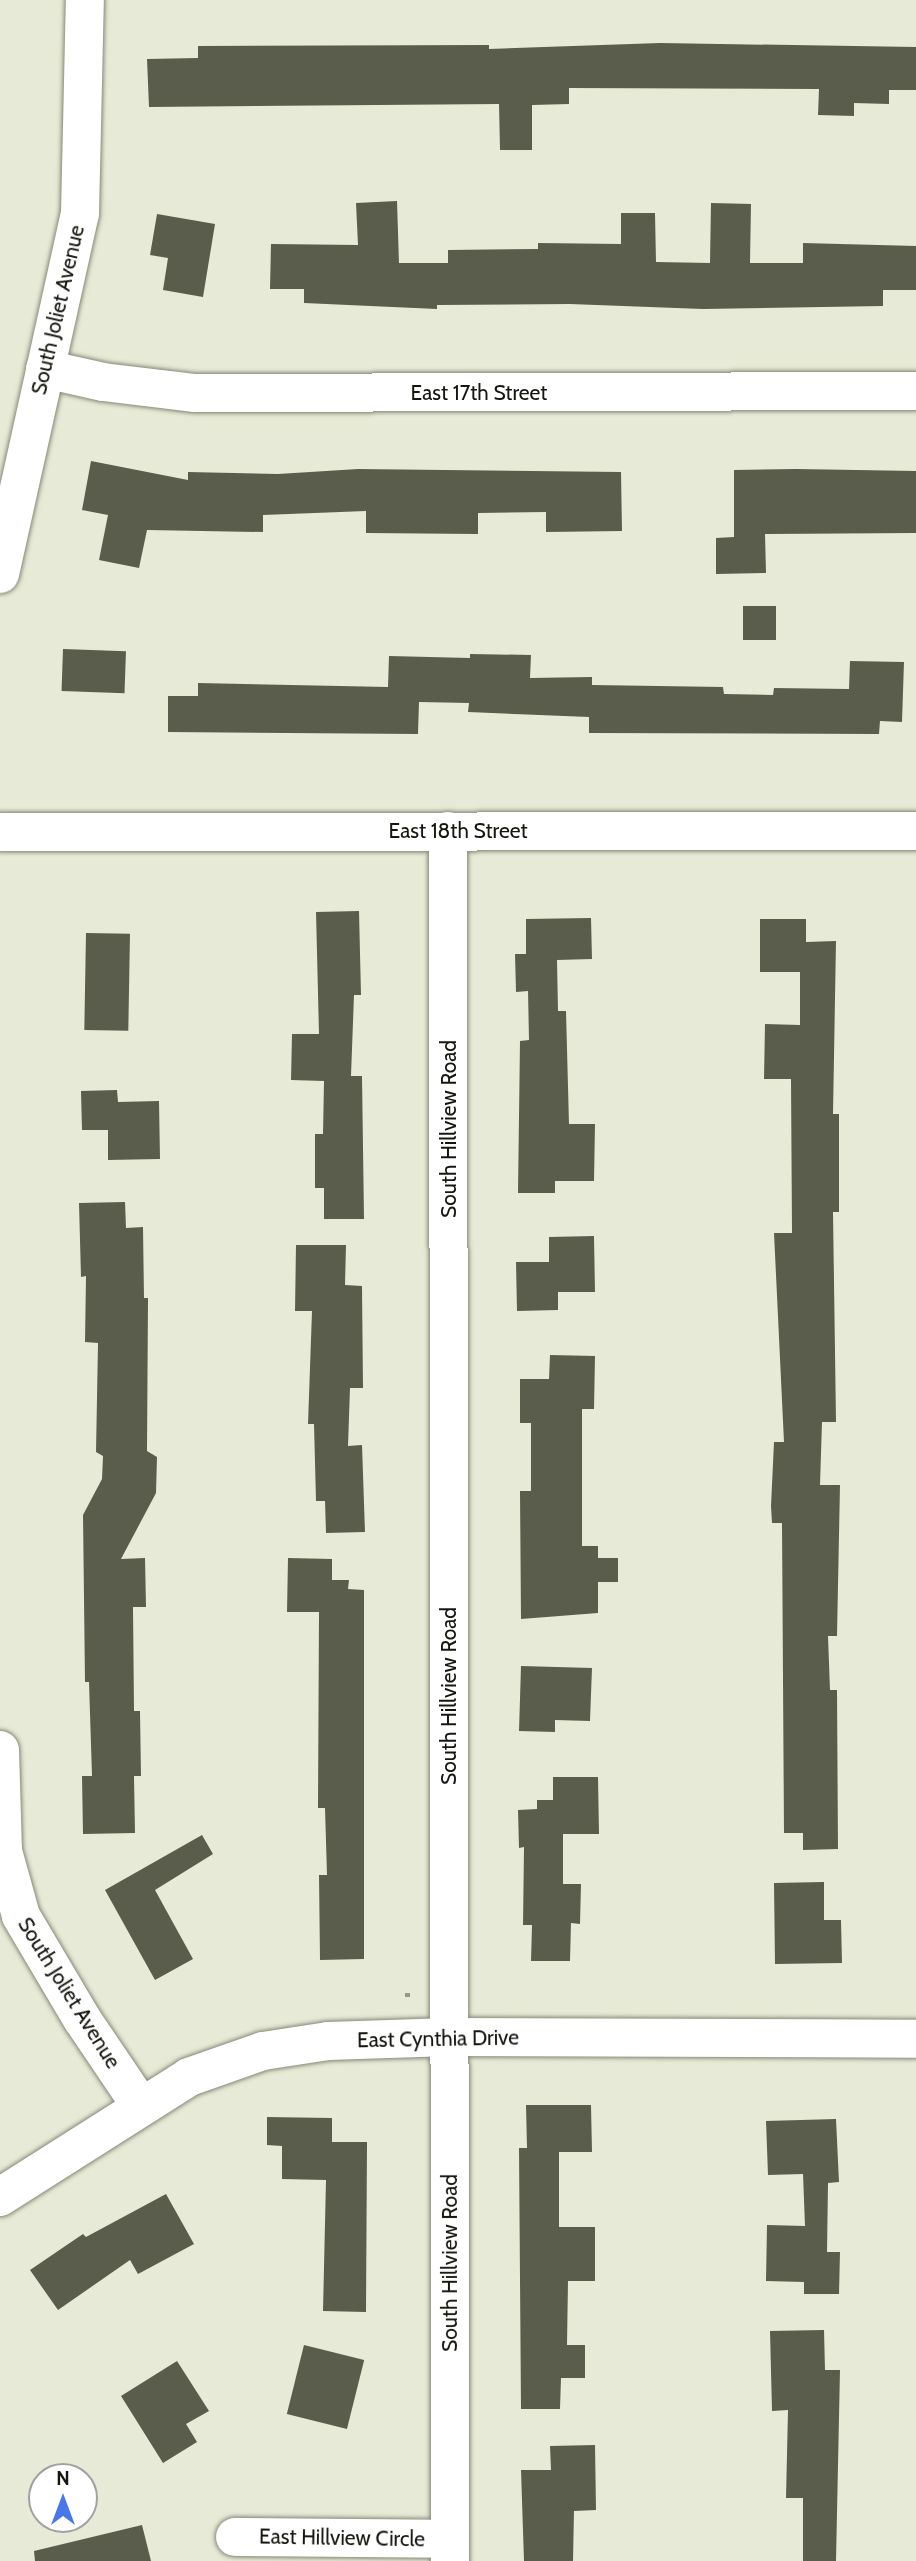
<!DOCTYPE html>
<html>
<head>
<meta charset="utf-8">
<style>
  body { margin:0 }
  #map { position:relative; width:916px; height:2561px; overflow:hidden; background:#e7ead6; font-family:Cabin,sans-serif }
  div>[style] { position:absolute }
  .building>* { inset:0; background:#5a5d4c; transform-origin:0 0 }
  .path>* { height:4.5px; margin-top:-2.25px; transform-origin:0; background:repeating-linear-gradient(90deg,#959788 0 5px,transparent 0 10px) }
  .roads { filter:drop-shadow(0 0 2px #868977) drop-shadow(0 0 2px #868977) }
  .minor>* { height:38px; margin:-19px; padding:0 19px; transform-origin:19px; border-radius:19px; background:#fff }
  span { translate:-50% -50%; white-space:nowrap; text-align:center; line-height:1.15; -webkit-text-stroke:7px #fff; paint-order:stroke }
  .street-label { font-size:21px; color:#15160f }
  .north { position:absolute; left:28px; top:2463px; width:70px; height:70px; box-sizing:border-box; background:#fff; border:2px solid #a1a29f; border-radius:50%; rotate:0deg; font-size:19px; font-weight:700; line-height:28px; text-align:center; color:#15160f }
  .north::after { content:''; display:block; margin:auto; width:24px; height:32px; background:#4777e9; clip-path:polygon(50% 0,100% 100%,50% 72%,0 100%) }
</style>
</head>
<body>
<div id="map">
  <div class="building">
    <div style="clip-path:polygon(660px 43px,916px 47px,916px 90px,889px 90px,889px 104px,854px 103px,854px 116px,818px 115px,819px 89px,569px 88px,569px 104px,532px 105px,532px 150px,500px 150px,499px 104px,149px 107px,147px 59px,198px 58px,198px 46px,489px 45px,489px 49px)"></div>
    <div style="clip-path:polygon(397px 201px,399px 263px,448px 263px,448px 250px,538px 249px,538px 243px,621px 244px,621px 213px,655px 213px,656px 262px,710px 263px,711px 203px,751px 204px,750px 263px,803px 263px,803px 243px,916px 246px,916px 290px,883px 290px,883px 306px,703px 309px,570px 304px,437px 305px,437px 309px,304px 303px,304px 289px,270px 289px,271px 244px,358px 245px,356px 203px)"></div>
    <div style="clip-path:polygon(157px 214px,215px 224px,203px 297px,163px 290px,168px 258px,150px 255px)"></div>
    <div style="clip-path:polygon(91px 461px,188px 480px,188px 472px,278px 474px,358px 469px,621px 472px,622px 531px,546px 532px,546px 512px,478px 513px,478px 534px,366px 533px,366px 511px,263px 515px,263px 532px,147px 530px,139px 568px,99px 560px,108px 515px,82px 510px)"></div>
    <div style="clip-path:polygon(796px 469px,916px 471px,916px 533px,765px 534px,766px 573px,716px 574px,716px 538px,734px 537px,734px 470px)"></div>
    <div style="left:743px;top:606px;width:33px;height:34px"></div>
    <div style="left:63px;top:649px;width:63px;height:42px;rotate:2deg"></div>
    <div style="clip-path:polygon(470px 654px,531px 655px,530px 678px,592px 677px,592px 685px,723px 687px,724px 694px,773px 695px,774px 688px,849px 689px,850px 661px,904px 662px,902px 722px,880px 721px,879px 734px,589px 733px,589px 717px,468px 712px,469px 703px,419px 702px,418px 734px,168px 732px,168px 696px,198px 696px,198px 683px,388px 687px,389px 656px,470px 658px)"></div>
    <div style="clip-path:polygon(359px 911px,361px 995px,354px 995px,351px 1076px,362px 1076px,364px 1219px,324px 1219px,324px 1188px,315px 1188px,315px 1134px,323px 1134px,324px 1081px,291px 1080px,292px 1034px,319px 1034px,316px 912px)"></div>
    <div style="clip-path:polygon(591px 918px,592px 959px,557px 960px,558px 1011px,566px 1011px,569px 1124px,595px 1124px,594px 1181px,555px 1181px,555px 1193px,518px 1193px,520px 1041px,529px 1040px,528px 991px,516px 992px,515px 954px,526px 954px,526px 919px)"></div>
    <div style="clip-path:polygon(760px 919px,806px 919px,806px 942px,836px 941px,833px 1114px,839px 1114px,839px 1212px,833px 1212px,836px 1422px,822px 1422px,820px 1485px,840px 1485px,837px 1636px,828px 1636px,830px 1690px,837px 1690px,838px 1849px,803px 1850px,803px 1833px,784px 1833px,782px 1523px,772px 1523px,771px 1506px,774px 1442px,784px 1442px,774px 1233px,792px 1233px,791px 1079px,764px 1079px,765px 1024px,800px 1025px,800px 972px,760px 972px)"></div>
    <div style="left:86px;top:933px;width:44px;height:97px;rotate:1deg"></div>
    <div style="clip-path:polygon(117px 1090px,118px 1102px,159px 1101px,160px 1159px,108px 1160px,108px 1130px,82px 1130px,81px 1091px)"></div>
    <div style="clip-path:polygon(125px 1202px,126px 1228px,143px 1227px,144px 1298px,148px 1298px,147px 1451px,157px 1457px,156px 1493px,121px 1559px,145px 1558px,146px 1607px,133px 1607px,134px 1711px,140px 1711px,141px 1776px,134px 1776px,135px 1833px,83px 1834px,82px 1776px,92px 1776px,89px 1682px,85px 1682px,83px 1515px,102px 1479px,103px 1456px,96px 1452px,98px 1343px,85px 1342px,86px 1276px,81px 1277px,79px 1203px)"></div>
    <div style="clip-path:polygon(594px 1236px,595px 1292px,558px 1292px,558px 1310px,517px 1311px,516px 1262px,549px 1262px,549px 1237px)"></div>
    <div style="clip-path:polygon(296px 1245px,346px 1245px,345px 1285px,362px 1286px,363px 1388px,350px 1388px,348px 1446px,362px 1445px,365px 1532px,326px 1533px,325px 1501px,316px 1501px,314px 1424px,308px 1424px,312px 1311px,295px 1311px)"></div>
    <div style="clip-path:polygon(550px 1355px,595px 1356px,594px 1409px,582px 1409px,582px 1546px,598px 1546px,598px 1558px,618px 1558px,618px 1582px,598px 1582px,598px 1613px,521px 1619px,520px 1491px,531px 1491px,531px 1423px,520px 1423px,520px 1379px,549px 1379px)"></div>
    <div style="clip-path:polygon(288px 1558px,332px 1559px,332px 1580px,349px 1580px,348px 1589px,364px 1590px,364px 1959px,320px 1960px,319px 1875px,327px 1875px,325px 1808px,318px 1808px,319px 1612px,287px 1612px)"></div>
    <div style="clip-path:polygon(521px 1666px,592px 1668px,590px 1721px,555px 1720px,555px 1732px,519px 1731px)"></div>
    <div style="clip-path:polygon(553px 1777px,598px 1777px,599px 1834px,563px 1834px,563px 1884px,581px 1884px,580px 1924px,571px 1923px,570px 1961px,531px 1961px,532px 1925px,523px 1925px,524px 1847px,519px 1848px,518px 1810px,537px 1809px,537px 1800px,553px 1800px)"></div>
    <div style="clip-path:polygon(202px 1835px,213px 1854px,155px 1890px,193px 1959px,155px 1980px,105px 1890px)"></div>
    <div style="clip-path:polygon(824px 1882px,824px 1920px,841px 1920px,842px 1963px,775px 1964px,774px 1883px)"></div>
    <div style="clip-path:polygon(526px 2105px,591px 2105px,592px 2152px,559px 2152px,559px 2227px,595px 2227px,595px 2281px,568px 2281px,567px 2345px,585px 2345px,585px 2378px,561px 2378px,560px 2409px,521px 2409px,519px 2148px,527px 2148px)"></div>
    <div style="clip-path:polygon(267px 2117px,332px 2118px,332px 2142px,367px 2142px,366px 2312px,323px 2311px,326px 2180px,282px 2179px,282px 2146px,267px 2145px)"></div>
    <div style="clip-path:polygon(836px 2119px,839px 2182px,828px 2183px,827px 2252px,840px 2252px,839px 2294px,804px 2294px,804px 2282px,766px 2281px,767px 2225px,805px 2226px,803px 2174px,768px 2175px,766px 2121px)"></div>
    <div style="clip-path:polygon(166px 2194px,194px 2244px,138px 2274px,130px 2260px,58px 2310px,30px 2270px,83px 2234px,86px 2237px)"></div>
    <div style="clip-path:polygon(824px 2330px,825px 2370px,840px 2370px,836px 2561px,803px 2561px,803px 2498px,786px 2498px,788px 2410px,772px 2411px,770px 2331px)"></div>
    <div style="left:304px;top:2345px;width:62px;height:71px;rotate:14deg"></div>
    <div style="clip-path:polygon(177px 2361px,209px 2411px,186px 2424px,197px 2442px,163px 2463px,121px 2396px)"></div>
    <div style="clip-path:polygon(595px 2445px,596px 2510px,574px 2511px,573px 2561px,524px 2561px,521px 2470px,551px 2470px,550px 2446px)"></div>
    <div style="clip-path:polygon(142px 2525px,151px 2561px,35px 2561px,34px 2551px)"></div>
  </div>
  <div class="path">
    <div style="left:405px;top:1995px;width:10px"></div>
  </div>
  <div class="roads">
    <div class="minor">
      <div style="left:45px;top:369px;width:59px;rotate:12.6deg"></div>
      <div style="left:103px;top:382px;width:93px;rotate:6.8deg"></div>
      <div style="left:195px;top:393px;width:721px;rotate:-0.16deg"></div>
      <div style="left:0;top:574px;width:369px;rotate:-77.5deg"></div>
      <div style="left:80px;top:214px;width:214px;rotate:-88.7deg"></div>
      <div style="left:448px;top:831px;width:1730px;rotate:89.93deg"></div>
      <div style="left:0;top:832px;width:916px;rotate:-0.06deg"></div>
      <div style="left:0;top:1750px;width:101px;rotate:88.3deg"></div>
      <div style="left:3px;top:1851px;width:67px;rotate:74.5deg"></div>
      <div style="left:21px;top:1916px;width:120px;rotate:59.4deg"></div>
      <div style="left:82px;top:2019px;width:104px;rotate:56deg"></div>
      <div style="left:0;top:2197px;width:224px;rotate:-32.4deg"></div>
      <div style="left:189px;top:2077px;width:78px;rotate:-19.4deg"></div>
      <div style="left:263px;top:2051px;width:66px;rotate:-8.7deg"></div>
      <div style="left:328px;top:2041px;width:122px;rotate:-1.9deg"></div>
      <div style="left:450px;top:2037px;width:466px;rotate:0.2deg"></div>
      <div style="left:235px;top:2537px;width:215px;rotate:0.5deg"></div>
    </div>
  </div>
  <div class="street-label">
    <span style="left:58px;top:310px;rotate:-77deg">South Joliet Avenue</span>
    <span style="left:479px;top:393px">East 17th Street</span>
    <span style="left:458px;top:831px">East 18th Street</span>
    <span style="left:449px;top:1129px;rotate:-90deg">South Hillview Road</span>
    <span style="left:449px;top:1696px;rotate:-90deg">South Hillview Road</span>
    <span style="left:69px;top:1993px;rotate:58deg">South Joliet Avenue</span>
    <span style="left:438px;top:2039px;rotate:-1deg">East Cynthia Drive</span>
    <span style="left:450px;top:2263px;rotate:-90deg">South Hillview Road</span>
    <span style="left:342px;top:2538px;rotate:1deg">East Hillview Circle</span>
  </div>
  <div class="north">N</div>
</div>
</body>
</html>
